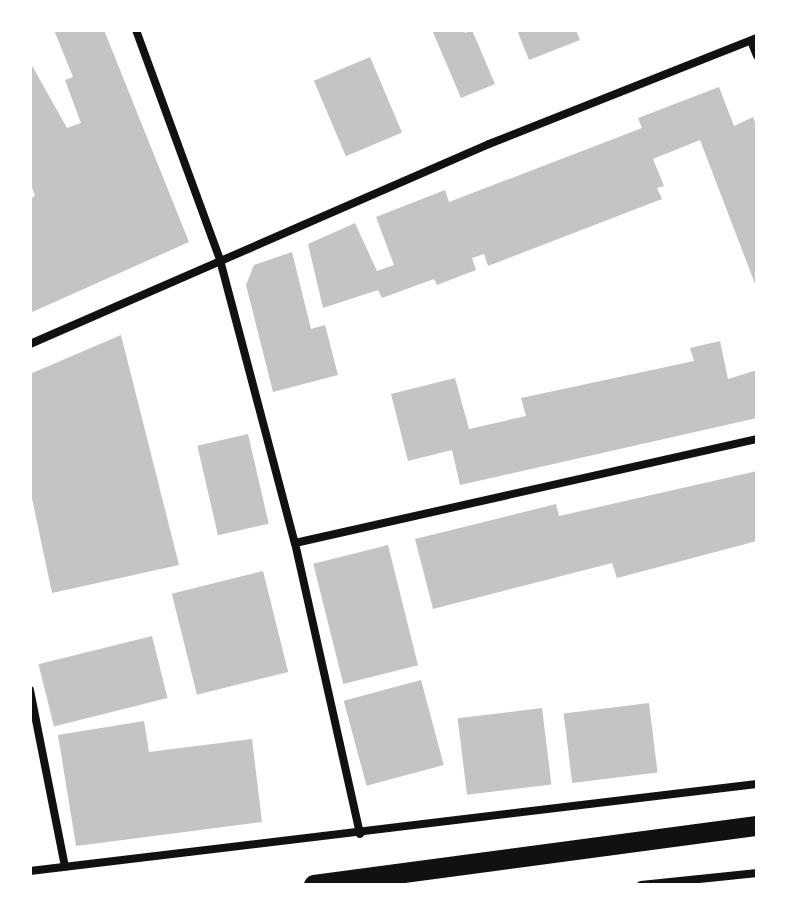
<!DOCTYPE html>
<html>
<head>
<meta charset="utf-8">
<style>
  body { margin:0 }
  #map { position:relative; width:787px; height:915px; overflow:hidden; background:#fff; font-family:"Exo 2",sans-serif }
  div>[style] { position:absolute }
  .building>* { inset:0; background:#c4c4c4; transform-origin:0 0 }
  .minor>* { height:8px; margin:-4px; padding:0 4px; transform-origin:4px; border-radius:4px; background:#111 }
  .primary>* { height:20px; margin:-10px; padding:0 10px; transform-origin:10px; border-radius:10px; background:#111 }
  span { translate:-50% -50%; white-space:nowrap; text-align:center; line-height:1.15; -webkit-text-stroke:8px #fff; paint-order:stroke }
  .frame { position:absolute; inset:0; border:32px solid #fff; pointer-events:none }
</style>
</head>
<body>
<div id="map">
  <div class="building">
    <div style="clip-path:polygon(54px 30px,104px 30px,189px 242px,30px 313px,30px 199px,35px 196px,30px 182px,30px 62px,67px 128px,81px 123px,65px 80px,73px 77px)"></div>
    <div style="clip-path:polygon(432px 30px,464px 30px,465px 33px,472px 30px,495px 84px,461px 98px)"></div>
    <div style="clip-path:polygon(517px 30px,576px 30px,580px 40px,529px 60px)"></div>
    <div style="left:370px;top:57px;width:82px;height:61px;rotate:67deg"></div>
    <div style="clip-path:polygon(719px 87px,734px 126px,753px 117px,757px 127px,757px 289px,700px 140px,653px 159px,664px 186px,657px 188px,662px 199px,488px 266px,484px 254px,472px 258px,476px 270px,437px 285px,434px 279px,382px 298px,378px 290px,323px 308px,308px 244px,355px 223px,377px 271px,394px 265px,376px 217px,445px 190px,449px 202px,642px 128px,638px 118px)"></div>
    <div style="clip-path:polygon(292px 252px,311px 329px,325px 325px,338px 375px,273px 392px,246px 285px,254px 265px)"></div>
    <div style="clip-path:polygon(121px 335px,179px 565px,52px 593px,30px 489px,30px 374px)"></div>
    <div style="clip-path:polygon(720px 341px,728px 379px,757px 370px,757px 418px,460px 485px,452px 450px,408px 461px,391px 394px,455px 378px,469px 429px,526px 416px,521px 398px,694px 361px,690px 348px)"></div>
    <div style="left:248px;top:434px;width:92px;height:52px;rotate:77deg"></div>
    <div style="clip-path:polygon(757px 471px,757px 541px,617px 578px,612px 563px,433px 609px,415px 539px,556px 504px,559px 516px)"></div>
    <div style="left:388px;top:545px;width:124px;height:77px;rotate:76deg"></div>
    <div style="left:263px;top:571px;width:104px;height:94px;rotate:76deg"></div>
    <div style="left:152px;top:636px;width:64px;height:117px;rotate:76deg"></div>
    <div style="left:421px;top:680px;width:88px;height:80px;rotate:75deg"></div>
    <div style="left:649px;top:703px;width:70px;height:86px;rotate:83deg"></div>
    <div style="left:542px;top:708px;width:77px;height:85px;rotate:83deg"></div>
    <div style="clip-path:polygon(144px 721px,149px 752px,252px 739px,262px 822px,76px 846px,58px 735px)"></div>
  </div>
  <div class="minor">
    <div style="left:136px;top:30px;width:245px;rotate:69.9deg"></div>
    <div style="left:220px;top:260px;width:293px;rotate:75.2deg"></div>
    <div style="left:295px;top:543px;width:298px;rotate:77.4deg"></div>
    <div style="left:751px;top:41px;width:16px;rotate:68deg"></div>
    <div style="left:30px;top:344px;width:501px;rotate:-23.54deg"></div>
    <div style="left:489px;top:144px;width:288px;rotate:-21.6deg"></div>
    <div style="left:295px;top:543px;width:474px;rotate:-12.7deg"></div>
    <div style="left:30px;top:690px;width:180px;rotate:78.8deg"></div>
    <div style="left:30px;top:871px;width:732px;rotate:-6.82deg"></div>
    <div style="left:641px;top:885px;width:117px;rotate:-5.9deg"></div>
  </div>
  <div class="primary">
    <div style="left:314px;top:885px;width:447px;rotate:-7.6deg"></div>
  </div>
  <div class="frame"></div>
</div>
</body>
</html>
